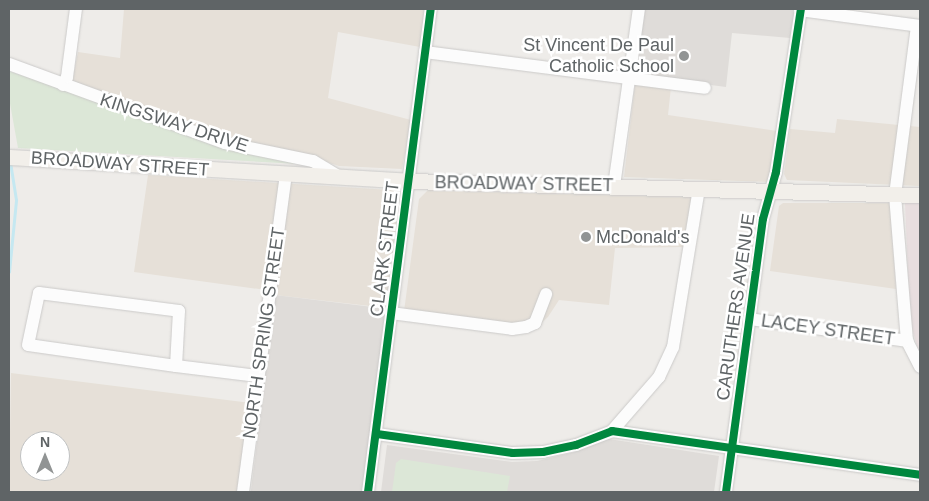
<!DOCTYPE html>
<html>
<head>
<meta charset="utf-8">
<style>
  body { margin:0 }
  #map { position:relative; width:929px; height:501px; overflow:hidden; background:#eeece9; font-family:Helvetica,sans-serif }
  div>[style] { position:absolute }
  .commercial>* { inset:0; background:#e6e0d8 }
  .education>* { inset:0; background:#dfdcd9; transform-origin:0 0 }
  .medical>* { inset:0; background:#e8dedf }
  .green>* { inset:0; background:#dce7d7 }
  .stream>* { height:2.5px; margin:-1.25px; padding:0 1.25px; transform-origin:1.25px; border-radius:1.25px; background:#c5e8f1 }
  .roads { filter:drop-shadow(0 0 1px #cbcac9) drop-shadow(0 0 1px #cbcac9) }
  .minor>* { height:12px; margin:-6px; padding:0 6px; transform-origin:6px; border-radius:6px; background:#fcfcfc }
  .major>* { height:15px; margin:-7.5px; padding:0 7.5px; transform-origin:7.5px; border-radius:7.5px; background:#f2efea }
  .cycleway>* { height:8px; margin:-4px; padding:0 4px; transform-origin:4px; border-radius:4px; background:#00873e }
  .dots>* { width:14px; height:14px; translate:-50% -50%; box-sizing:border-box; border:2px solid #fff; border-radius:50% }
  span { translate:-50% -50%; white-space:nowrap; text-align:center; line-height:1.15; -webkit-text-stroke:5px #fff; paint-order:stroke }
  .poi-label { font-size:18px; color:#5f6466 }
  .right { translate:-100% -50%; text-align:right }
  .left { translate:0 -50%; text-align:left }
  .street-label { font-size:18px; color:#5f6466 }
  .frame { position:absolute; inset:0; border:10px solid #5f6466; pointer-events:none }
  .north { position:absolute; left:20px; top:431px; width:50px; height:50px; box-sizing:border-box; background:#fff; border:1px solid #bfc1c2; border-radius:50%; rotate:0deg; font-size:14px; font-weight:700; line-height:20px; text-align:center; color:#5f6466 }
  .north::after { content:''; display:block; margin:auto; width:18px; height:22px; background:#919494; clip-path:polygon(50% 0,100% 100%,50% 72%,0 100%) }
</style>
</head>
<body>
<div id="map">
  <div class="commercial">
    <div style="clip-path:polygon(124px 9px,426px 9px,420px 47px,338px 32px,328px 98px,411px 120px,402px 169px,339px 166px,308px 156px,220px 136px,72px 81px,78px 52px,120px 58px)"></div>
    <div style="clip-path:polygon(635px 84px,671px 87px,668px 115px,777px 131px,769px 182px,624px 177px)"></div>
    <div style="clip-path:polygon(837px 119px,920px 127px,920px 186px,787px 180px,784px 174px,790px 129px,835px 133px)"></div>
    <div style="clip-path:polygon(148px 175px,391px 190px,402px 194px,387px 308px,275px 295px,266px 290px,134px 272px)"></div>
    <div style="clip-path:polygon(428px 190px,692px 197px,685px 247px,615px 248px,609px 305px,559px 300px,548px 317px,534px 330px,403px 319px,419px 199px)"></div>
    <div style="clip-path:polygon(783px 203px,890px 203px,896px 289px,770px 271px,779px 206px)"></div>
    <div style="clip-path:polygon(evenodd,11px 373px,251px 403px,239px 492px,9px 492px,11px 373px,30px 441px,60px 441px,60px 471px,30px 471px,30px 441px)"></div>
  </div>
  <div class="education">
    <div style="clip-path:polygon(645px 9px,795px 9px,790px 38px,732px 33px,726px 87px,636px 75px)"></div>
    <div style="left:275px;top:295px;width:113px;height:198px;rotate:7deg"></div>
    <div style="clip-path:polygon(609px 439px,719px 456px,714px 492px,381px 492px,387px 445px,512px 462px,537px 461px,575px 452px)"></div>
  </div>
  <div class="medical">
    <div style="clip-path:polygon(905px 203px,920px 203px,920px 357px,910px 321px)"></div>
  </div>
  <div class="green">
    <div style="clip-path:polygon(9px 71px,67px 91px,298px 164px,18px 148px,9px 98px)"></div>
    <div style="clip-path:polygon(401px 459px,510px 476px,507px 492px,392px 492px,396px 463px)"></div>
  </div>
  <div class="stream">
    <div style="left:9px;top:272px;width:72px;rotate:-84.4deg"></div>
    <div style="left:16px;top:200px;width:38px;rotate:-99deg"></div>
  </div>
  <div class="roads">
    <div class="minor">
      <div style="left:800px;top:10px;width:121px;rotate:7.6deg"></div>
      <div style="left:917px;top:26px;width:170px;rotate:97.4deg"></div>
      <div style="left:895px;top:195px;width:146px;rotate:85.3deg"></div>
      <div style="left:907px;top:341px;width:29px;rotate:63deg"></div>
      <div style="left:425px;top:52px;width:282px;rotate:7.3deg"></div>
      <div style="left:9px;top:64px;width:230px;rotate:20.1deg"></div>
      <div style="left:225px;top:143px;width:90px;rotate:11.6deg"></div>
      <div style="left:313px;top:161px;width:31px;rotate:31deg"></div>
      <div style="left:63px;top:85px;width:9px;rotate:-63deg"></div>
      <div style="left:67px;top:77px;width:69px;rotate:-82.5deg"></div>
      <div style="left:614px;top:186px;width:179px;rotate:-82deg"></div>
      <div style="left:39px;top:293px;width:141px;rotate:7.3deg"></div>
      <div style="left:179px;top:311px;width:55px;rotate:93.1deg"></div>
      <div style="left:176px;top:366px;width:149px;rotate:-171.9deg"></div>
      <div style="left:28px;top:345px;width:53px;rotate:-78.1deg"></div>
      <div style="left:391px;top:313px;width:122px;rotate:7.5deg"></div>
      <div style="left:512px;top:329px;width:14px;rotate:-8deg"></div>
      <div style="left:526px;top:327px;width:10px;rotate:-24deg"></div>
      <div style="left:535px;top:323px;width:31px;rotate:-69deg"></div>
      <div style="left:749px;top:319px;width:160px;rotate:7.9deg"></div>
      <div style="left:176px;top:366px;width:82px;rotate:7deg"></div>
      <div style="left:612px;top:431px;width:72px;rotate:-49deg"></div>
      <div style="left:659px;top:377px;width:33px;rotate:-65deg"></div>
      <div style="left:673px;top:347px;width:160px;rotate:-80.7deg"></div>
      <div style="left:377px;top:434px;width:137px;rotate:8deg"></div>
      <div style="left:513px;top:453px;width:30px;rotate:-2deg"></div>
      <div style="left:543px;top:452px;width:34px;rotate:-12deg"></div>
      <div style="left:576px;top:445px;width:39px;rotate:-21deg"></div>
      <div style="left:612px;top:431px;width:311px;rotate:8.1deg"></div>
      <div style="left:243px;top:492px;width:321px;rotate:-82.3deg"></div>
      <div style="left:368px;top:492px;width:487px;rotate:-82.6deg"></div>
      <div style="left:726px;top:492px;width:275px;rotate:-82.3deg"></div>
      <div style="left:763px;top:219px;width:49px;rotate:-74.5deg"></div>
      <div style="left:776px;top:172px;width:165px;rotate:-81.3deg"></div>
    </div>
    <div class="major">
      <div style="left:9px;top:157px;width:401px;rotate:3.4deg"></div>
      <div style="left:409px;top:181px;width:511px;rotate:1.57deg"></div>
    </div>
  </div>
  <div class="cycleway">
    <div style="left:377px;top:434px;width:137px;rotate:8deg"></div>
    <div style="left:513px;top:453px;width:30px;rotate:-2deg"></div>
    <div style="left:543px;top:452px;width:34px;rotate:-12deg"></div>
    <div style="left:576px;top:445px;width:39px;rotate:-21deg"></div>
    <div style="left:612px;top:431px;width:311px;rotate:8.1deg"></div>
    <div style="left:368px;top:492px;width:487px;rotate:-82.6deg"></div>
    <div style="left:726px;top:492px;width:275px;rotate:-82.3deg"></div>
    <div style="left:763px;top:219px;width:49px;rotate:-74.5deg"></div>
    <div style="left:776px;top:172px;width:165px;rotate:-81.3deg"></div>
  </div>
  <div class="dots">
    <div style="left:684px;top:56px;background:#919494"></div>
    <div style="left:586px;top:237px;background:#919494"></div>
  </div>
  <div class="poi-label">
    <span class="right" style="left:674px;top:56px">St Vincent De Paul<br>Catholic School</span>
    <span class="left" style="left:596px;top:237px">McDonald's</span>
  </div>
  <div class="street-label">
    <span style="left:174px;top:123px;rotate:18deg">KINGSWAY DRIVE</span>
    <span style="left:120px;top:164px;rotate:4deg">BROADWAY STREET</span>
    <span style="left:524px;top:184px;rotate:1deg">BROADWAY STREET</span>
    <span style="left:385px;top:249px;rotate:-83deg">CLARK STREET</span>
    <span style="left:736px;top:307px;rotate:-82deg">CARUTHERS AVENUE</span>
    <span style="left:828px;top:330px;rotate:8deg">LACEY STREET</span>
    <span style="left:264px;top:333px;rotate:-82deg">NORTH SPRING STREET</span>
  </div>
  <div class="frame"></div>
  <div class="north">N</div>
</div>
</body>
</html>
